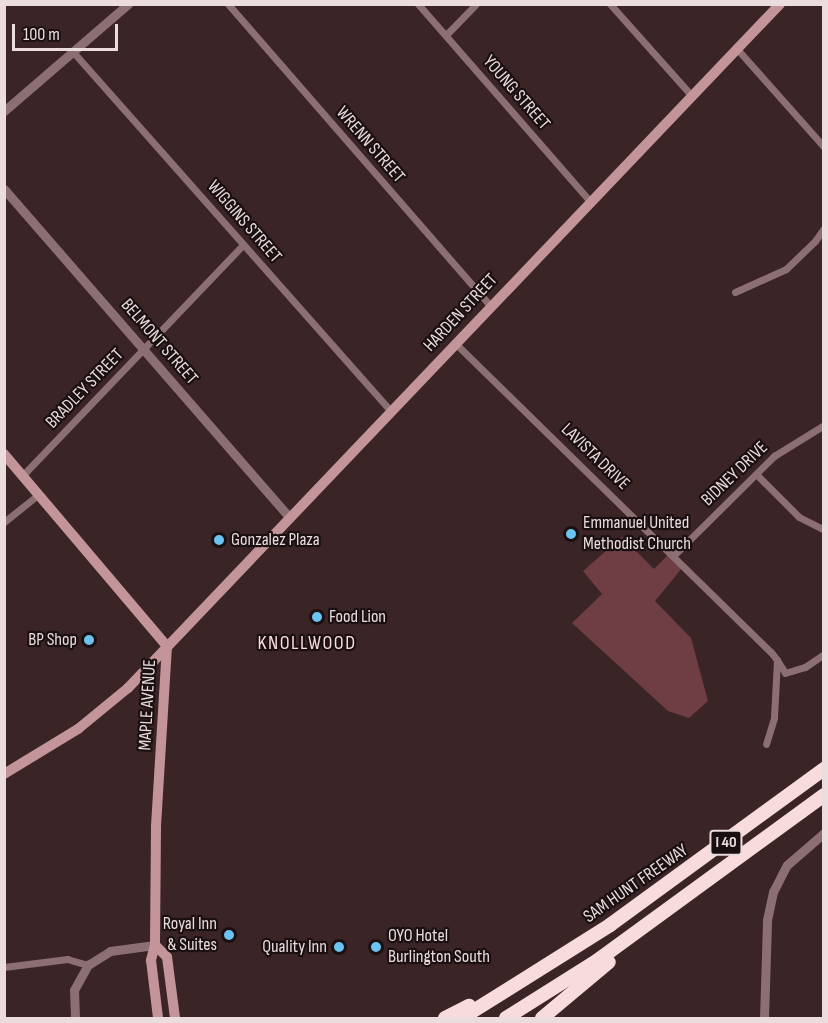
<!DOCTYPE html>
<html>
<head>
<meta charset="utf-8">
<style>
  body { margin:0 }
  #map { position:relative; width:828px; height:1023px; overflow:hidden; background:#3a2426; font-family:"Sofia Sans Condensed",sans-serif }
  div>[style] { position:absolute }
  .green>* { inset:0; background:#6e3e44 }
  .minor>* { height:7px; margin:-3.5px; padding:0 3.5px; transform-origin:3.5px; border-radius:3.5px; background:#8c6f72 }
  .tertiary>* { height:9px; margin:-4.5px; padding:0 4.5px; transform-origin:4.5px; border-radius:4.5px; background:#8c6f72 }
  .secondary>* { height:10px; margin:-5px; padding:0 5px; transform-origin:5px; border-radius:5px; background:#c3959a }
  .motorway>* { height:14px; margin:-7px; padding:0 7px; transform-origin:7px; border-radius:7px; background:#f8dbdd }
  .dots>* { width:16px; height:16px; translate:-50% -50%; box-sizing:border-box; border:3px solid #1a1011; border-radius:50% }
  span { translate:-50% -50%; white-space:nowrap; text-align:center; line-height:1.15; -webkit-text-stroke:4.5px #1a1011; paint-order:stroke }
  .shield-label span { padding:2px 4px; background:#1a1011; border:2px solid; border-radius:4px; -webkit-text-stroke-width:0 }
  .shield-label { font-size:16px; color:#ebdcdd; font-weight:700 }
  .street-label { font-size:18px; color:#ebdcdd }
  .poi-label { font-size:18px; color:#ebdcdd }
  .left { translate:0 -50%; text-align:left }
  .right { translate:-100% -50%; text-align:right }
  .neighbourhood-label { font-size:20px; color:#f9dbdd; letter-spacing:1.5px }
  .frame { position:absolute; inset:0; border:6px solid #ebdcdd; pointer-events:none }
  .scale { position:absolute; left:12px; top:24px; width:106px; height:27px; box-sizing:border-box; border:3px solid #ebdcdd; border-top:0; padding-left:8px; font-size:18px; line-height:21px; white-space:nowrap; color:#ebdcdd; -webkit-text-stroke:4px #1a1011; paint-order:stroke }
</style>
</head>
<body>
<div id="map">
  <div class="green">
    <div style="clip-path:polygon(622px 537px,654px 569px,670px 553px,683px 567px,655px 601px,691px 638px,708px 701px,689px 718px,668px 711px,572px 623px,602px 594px,583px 571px)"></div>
  </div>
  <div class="minor">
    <div style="left:228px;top:4px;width:399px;rotate:49deg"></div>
    <div style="left:418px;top:4px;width:263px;rotate:48.9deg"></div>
    <div style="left:610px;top:4px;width:123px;rotate:48.3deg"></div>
    <div style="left:446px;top:35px;width:43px;rotate:-45.9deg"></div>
    <div style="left:738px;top:50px;width:130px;rotate:48.4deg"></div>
    <div style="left:74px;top:53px;width:477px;rotate:48.5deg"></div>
    <div style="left:735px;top:292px;width:56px;rotate:-24.3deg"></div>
    <div style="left:786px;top:269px;width:40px;rotate:-44deg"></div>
    <div style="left:815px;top:241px;width:16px;rotate:-55deg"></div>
    <div style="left:456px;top:344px;width:441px;rotate:44.4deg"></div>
    <div style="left:771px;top:652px;width:10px;rotate:53deg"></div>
    <div style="left:777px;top:660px;width:58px;rotate:93deg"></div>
    <div style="left:774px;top:718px;width:27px;rotate:107deg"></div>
    <div style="left:23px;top:475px;width:318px;rotate:-46.3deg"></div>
    <div style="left:757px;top:475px;width:59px;rotate:45deg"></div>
    <div style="left:799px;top:517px;width:28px;rotate:27deg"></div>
    <div style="left:4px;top:522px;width:45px;rotate:-38.7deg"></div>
    <div style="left:674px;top:555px;width:141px;rotate:-44.7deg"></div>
    <div style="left:774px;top:456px;width:59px;rotate:-31.8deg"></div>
    <div style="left:777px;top:660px;width:15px;rotate:58deg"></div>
    <div style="left:785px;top:673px;width:21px;rotate:-17deg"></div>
    <div style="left:805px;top:667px;width:23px;rotate:-34deg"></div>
    <div style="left:4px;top:967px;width:64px;rotate:-7.2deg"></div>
    <div style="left:67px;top:959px;width:22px;rotate:16deg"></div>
  </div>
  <div class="tertiary">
    <div style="left:4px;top:111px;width:164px;rotate:-40.8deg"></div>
    <div style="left:4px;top:189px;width:433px;rotate:49deg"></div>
    <div style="left:75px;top:1018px;width:28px;rotate:-92deg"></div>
    <div style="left:74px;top:990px;width:29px;rotate:-61deg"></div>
    <div style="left:88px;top:965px;width:26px;rotate:-32deg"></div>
    <div style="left:110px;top:951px;width:45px;rotate:-7.6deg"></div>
    <div style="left:764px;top:1018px;width:98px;rotate:-88.2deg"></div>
    <div style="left:767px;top:920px;width:29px;rotate:-78deg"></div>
    <div style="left:773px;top:892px;width:30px;rotate:-63deg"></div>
    <div style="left:787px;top:865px;width:49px;rotate:-40.9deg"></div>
  </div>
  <div class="secondary">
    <div style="left:4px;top:454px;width:252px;rotate:49.7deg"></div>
    <div style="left:167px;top:646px;width:182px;rotate:93.5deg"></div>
    <div style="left:156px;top:828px;width:117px;rotate:90.5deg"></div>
    <div style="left:155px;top:945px;width:16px;rotate:105deg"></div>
    <div style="left:151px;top:960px;width:58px;rotate:83.1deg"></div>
    <div style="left:4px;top:774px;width:87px;rotate:-31.3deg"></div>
    <div style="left:78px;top:729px;width:65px;rotate:-39.4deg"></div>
    <div style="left:128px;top:688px;width:945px;rotate:-46.37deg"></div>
    <div style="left:155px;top:945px;width:17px;rotate:45deg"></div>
    <div style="left:167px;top:957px;width:62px;rotate:82.5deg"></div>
  </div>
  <div class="motorway">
    <div style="left:445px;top:1018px;width:27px;rotate:-27deg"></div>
    <div style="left:462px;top:1018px;width:175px;rotate:-32.1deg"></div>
    <div style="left:610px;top:925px;width:265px;rotate:-36.1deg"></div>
    <div style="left:506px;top:1018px;width:109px;rotate:-32.2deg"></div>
    <div style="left:598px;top:960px;width:280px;rotate:-36.1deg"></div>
    <div style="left:542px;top:1018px;width:87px;rotate:-39.9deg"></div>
  </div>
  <div class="dots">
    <div style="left:571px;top:534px;background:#6bc3f2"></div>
    <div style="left:219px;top:540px;background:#6bc3f2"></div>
    <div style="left:317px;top:617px;background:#6bc3f2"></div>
    <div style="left:89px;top:640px;background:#6bc3f2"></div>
    <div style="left:229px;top:935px;background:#6bc3f2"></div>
    <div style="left:339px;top:947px;background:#6bc3f2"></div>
    <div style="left:376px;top:947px;background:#6bc3f2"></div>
  </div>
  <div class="shield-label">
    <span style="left:726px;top:843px">I 40</span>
  </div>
  <div class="street-label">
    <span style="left:516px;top:93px;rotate:49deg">YOUNG STREET</span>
    <span style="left:370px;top:145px;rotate:49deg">WRENN STREET</span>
    <span style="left:244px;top:222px;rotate:49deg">WIGGINS STREET</span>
    <span style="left:461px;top:313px;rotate:-47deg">HARDEN STREET</span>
    <span style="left:159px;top:342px;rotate:49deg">BELMONT STREET</span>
    <span style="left:85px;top:389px;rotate:-46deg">BRADLEY STREET</span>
    <span style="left:595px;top:457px;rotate:44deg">LAVISTA DRIVE</span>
    <span style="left:735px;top:474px;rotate:-44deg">BIDNEY DRIVE</span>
    <span style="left:148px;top:705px;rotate:-87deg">MAPLE AVENUE</span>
    <span style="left:636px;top:884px;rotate:-35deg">SAM HUNT FREEWAY</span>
  </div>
  <div class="poi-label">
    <span class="left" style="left:583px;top:534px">Emmanuel United<br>Methodist Church</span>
    <span class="left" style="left:231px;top:540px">Gonzalez Plaza</span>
    <span class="left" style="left:329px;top:617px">Food Lion</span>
    <span class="right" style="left:77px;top:640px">BP Shop</span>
    <span class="right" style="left:217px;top:935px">Royal Inn<br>&amp; Suites</span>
    <span class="left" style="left:388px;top:947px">OYO Hotel<br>Burlington South</span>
    <span class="right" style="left:327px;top:947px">Quality Inn</span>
  </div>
  <div class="neighbourhood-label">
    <span style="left:307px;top:643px">KNOLLWOOD</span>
  </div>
  <div class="frame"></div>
  <div class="scale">100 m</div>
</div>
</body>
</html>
